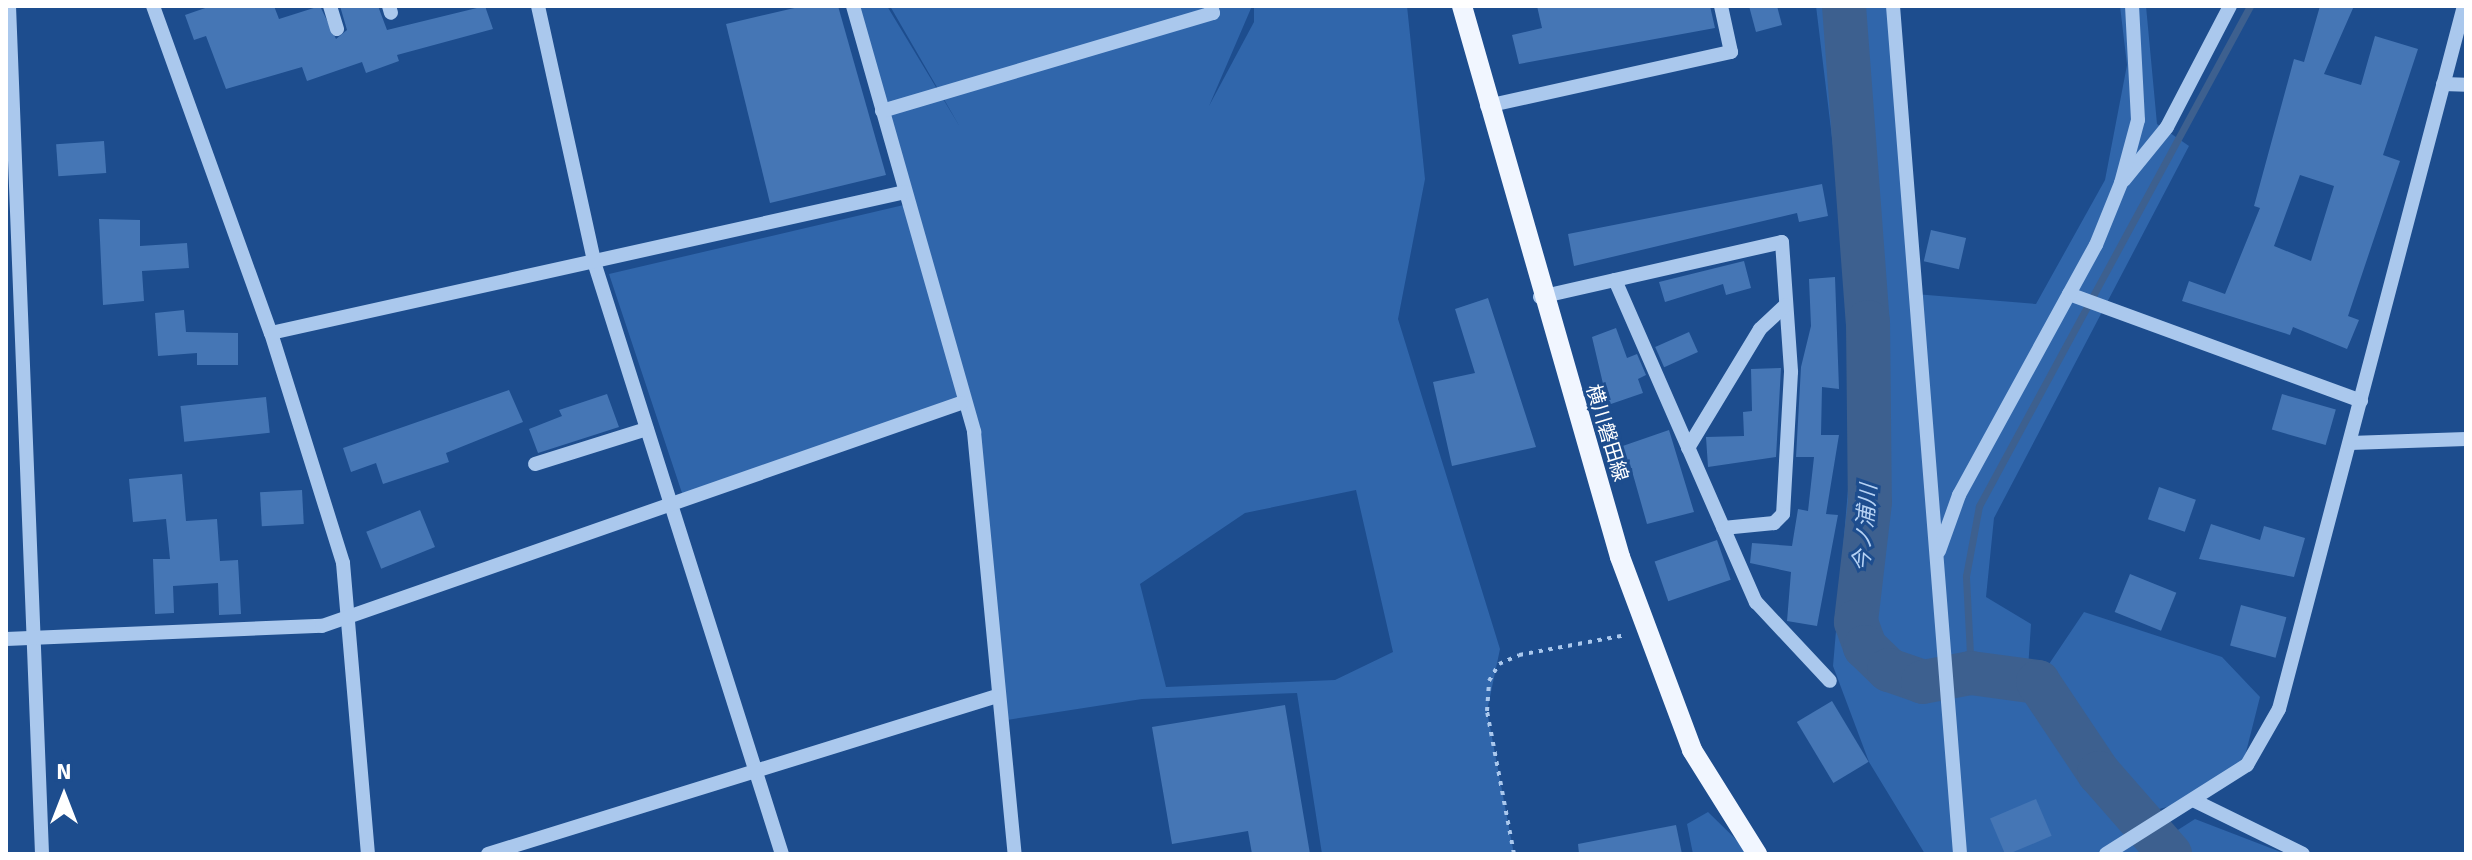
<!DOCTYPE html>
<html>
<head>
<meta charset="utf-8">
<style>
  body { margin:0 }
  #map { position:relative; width:2472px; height:860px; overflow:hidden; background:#1d4d8e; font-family:Signika,"Noto Sans JP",sans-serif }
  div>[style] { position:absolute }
  .green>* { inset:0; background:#3066ab }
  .stream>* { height:7px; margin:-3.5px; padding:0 3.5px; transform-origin:3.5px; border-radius:3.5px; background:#3d608f }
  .river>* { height:44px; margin:-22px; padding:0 22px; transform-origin:22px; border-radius:22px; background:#3d608f }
  .building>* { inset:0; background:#4576b5; transform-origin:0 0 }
  .path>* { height:4px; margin-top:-2px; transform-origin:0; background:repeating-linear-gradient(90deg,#aac8ed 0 4px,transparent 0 10px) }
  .minor>* { height:14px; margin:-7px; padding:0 7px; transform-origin:7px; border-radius:7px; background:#aac8ed }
  .major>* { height:20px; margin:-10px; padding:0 10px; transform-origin:10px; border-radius:10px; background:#f1f6ff }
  span { translate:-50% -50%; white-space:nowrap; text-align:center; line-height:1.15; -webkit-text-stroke:6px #1d4d8e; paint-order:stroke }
  .street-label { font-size:20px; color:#fff }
  .water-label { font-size:22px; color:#b6d2f4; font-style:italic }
  .frame { position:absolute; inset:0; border:8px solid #fff; pointer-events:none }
  .north { position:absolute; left:24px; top:756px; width:80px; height:80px; -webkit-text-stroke:6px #1d4d8e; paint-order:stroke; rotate:0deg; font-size:22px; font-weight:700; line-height:32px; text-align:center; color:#fff }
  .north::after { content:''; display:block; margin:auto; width:28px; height:36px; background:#fff; clip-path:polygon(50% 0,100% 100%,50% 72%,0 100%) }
</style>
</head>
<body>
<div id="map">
  <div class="green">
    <div style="clip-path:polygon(evenodd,860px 6px,887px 6px,960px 127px,890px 6px,1252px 6px,1209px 106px,1254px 22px,1254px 6px,1407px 6px,1425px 179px,1398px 319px,1500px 649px,1487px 711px,1514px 854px,1322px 854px,1297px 693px,1142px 699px,1007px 720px,980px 493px,961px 403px,683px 496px,609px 274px,908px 204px,860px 6px,1356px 490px,1393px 652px,1335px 680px,1166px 687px,1140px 584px,1245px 513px,1356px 490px)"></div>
    <div style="clip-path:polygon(1816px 6px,1893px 6px,1915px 294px,2036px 304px,2105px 180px,2127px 65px,2120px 6px,2146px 6px,2157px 124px,2189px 146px,1994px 518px,1986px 597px,2031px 624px,2028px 669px,2037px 682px,2084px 612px,2222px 657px,2260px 697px,2244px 760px,2175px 805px,2136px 815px,2159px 842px,2195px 819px,2286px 854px,1925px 854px,1869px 762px,1833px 666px,1859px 360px)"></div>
    <div style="clip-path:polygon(1708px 812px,1751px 854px,1693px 854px,1687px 824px)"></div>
  </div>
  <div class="stream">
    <div style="left:1971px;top:673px;width:97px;rotate:-93deg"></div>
    <div style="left:1966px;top:576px;width:71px;rotate:-79.5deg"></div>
    <div style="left:1979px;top:506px;width:569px;rotate:-61.54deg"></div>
  </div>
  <div class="river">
    <div style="left:1844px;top:6px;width:317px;rotate:85.7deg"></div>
    <div style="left:1868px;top:322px;width:180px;rotate:89.4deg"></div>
    <div style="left:1870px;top:502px;width:121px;rotate:96.7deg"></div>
    <div style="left:1856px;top:622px;width:27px;rotate:70deg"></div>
    <div style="left:1865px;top:647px;width:33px;rotate:44deg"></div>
    <div style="left:1889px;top:670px;width:36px;rotate:19deg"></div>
    <div style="left:1923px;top:682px;width:49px;rotate:-10.6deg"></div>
    <div style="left:1971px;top:673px;width:68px;rotate:7.7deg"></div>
    <div style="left:2038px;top:682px;width:110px;rotate:56.2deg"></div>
    <div style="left:2099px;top:773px;width:108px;rotate:48.8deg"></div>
  </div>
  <div class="building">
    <div style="clip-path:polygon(211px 6px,274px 6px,279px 19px,320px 6px,336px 39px,347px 30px,340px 6px,378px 6px,387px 30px,485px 6px,493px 29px,397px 55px,399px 61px,366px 73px,362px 62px,307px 81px,302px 67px,226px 89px,206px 36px,194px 40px,185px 15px)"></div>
    <div style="clip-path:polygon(803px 6px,838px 6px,886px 175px,770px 203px,726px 24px)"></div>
    <div style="clip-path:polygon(1537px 6px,1710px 6px,1715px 28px,1519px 64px,1512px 35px,1542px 28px)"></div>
    <div style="clip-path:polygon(1749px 6px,1777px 6px,1782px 25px,1756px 32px)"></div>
    <div style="clip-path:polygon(evenodd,2320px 6px,2354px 6px,2324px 74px,2361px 85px,2375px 36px,2418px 49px,2383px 155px,2400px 161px,2348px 316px,2359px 320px,2347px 349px,2293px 327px,2290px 335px,2182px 301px,2189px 281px,2225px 294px,2260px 208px,2254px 206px,2294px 59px,2304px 62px,2320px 6px,2300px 175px,2334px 186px,2311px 261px,2274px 246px,2300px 175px)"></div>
    <div style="left:104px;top:141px;width:32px;height:48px;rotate:86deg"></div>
    <div style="clip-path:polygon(1822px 184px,1828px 216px,1799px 222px,1797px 213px,1574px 266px,1568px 234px)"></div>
    <div style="clip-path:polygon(99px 219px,140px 220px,140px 246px,187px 243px,189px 268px,142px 271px,144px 301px,103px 305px)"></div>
    <div style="left:1931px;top:230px;width:36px;height:32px;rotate:13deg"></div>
    <div style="clip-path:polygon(1744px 261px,1751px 288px,1726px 295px,1723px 284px,1665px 302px,1659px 282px)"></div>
    <div style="clip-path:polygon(1835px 277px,1839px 389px,1822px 387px,1821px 435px,1839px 435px,1826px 514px,1838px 515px,1817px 626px,1787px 621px,1791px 572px,1750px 563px,1752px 543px,1792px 546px,1798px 509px,1808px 511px,1814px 457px,1796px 457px,1801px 367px,1811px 326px,1809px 279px)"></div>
    <div style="clip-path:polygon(1488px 298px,1536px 447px,1452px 466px,1433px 382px,1475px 373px,1455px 309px)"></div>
    <div style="clip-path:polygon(184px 310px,186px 332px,238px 333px,238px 365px,197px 365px,197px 353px,158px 356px,155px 313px)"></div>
    <div style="clip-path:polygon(1616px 328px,1627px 358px,1637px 354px,1646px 375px,1638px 379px,1643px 393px,1608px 405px,1592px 337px)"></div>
    <div style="left:1689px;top:332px;width:22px;height:37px;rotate:66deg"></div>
    <div style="clip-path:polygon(1781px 368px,1776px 457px,1708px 467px,1706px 437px,1744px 436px,1743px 412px,1752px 411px,1751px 369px)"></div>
    <div style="clip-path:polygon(509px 390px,523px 422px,446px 453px,449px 462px,383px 484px,376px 463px,351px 472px,343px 448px)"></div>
    <div style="clip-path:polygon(607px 394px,619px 427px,538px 453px,529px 429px,562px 416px,559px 410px)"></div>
    <div style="left:2282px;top:394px;width:56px;height:37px;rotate:16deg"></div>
    <div style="left:266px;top:397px;width:36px;height:86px;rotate:84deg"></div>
    <div style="clip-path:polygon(1669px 430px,1694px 512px,1647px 524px,1630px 464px,1622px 468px,1614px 449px)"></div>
    <div style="clip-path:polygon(182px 474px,186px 521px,217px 519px,220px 561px,238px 560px,241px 614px,219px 615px,218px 583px,173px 586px,174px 613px,155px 614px,153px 559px,170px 559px,166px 519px,133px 522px,129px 479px)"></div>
    <div style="left:2159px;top:487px;width:39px;height:34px;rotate:19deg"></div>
    <div style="left:302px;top:490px;width:34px;height:42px;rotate:87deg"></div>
    <div style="left:420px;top:510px;width:40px;height:58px;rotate:68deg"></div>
    <div style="clip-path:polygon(2211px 524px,2260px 540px,2264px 526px,2305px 538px,2294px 577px,2199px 559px)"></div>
    <div style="left:1717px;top:540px;width:42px;height:66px;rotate:71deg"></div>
    <div style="left:2130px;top:574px;width:50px;height:41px;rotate:22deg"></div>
    <div style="left:2241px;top:605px;width:47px;height:42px;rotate:15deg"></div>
    <div style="left:1832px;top:701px;width:71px;height:41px;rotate:59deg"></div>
    <div style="clip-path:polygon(1285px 705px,1310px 854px,1252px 854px,1248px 831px,1172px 844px,1152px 727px)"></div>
    <div style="left:2036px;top:799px;width:40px;height:50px;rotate:67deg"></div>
    <div style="clip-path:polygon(1676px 825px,1682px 854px,1579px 854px,1578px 844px)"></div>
  </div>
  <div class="path">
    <div style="left:1514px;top:854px;width:146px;rotate:-100.7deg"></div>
    <div style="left:1487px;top:711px;width:30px;rotate:-86deg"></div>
    <div style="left:1489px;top:681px;width:20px;rotate:-60deg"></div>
    <div style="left:1499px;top:664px;width:22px;rotate:-24deg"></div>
    <div style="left:1519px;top:655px;width:109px;rotate:-10.6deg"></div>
  </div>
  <div class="minor">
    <div style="left:9px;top:6px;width:849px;rotate:87.77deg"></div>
    <div style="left:153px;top:6px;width:348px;rotate:70.2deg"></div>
    <div style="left:271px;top:333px;width:241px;rotate:72.6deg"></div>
    <div style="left:343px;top:563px;width:292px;rotate:85.1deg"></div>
    <div style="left:330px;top:6px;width:24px;rotate:73deg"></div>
    <div style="left:389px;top:6px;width:7px;rotate:74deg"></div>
    <div style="left:538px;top:6px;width:265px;rotate:77.6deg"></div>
    <div style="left:595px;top:265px;width:618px;rotate:72.39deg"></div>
    <div style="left:853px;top:6px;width:443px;rotate:74.1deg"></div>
    <div style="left:974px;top:432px;width:424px;rotate:84.5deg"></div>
    <div style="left:1893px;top:6px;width:851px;rotate:85.48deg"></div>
    <div style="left:2443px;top:84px;width:23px;rotate:2deg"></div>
    <div style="left:1487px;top:106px;width:250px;rotate:-12.5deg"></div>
    <div style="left:1731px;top:52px;width:47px;rotate:-102.3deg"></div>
    <div style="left:882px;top:111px;width:345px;rotate:-16.5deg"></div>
    <div style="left:1213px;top:13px;width:7px;rotate:-106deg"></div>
    <div style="left:2124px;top:180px;width:68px;rotate:-50.9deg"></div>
    <div style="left:2167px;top:127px;width:136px;rotate:-62.5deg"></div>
    <div style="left:1615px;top:280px;width:352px;rotate:66.4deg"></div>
    <div style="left:1756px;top:602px;width:108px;rotate:46.9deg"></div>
    <div style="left:2069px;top:294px;width:311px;rotate:20.1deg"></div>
    <div style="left:1540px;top:297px;width:248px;rotate:-12.8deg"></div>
    <div style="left:1782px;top:242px;width:130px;rotate:86deg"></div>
    <div style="left:1791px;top:372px;width:142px;rotate:93.2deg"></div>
    <div style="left:1783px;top:514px;width:13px;rotate:135deg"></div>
    <div style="left:1774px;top:523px;width:51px;rotate:174.4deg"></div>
    <div style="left:271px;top:333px;width:649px;rotate:-12.54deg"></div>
    <div style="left:2350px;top:443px;width:116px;rotate:-2deg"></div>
    <div style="left:1688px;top:448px;width:139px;rotate:-58.8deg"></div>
    <div style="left:1760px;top:329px;width:35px;rotate:-43deg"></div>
    <div style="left:535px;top:464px;width:117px;rotate:-17.4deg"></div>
    <div style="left:1939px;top:551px;width:59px;rotate:-70.3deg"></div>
    <div style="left:1959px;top:495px;width:285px;rotate:-61.3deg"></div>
    <div style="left:2096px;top:245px;width:67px;rotate:-68deg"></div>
    <div style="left:2121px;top:183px;width:65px;rotate:-74.9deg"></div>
    <div style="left:2138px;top:120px;width:114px;rotate:-93deg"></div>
    <div style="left:6px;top:639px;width:316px;rotate:-2.4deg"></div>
    <div style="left:322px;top:626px;width:677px;rotate:-19.24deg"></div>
    <div style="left:2195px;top:801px;width:120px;rotate:26.1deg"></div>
    <div style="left:488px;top:854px;width:533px;rotate:-17.24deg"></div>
    <div style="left:2106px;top:854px;width:167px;rotate:-32.3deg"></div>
    <div style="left:2247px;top:765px;width:64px;rotate:-60.3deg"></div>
    <div style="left:2279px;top:709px;width:727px;rotate:-75.26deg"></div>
  </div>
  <div class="major">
    <div style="left:1462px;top:6px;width:573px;rotate:74deg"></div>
    <div style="left:1620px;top:557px;width:206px;rotate:69.5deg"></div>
    <div style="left:1692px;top:750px;width:123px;rotate:58deg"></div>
  </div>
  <div class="street-label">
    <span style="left:1607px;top:433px;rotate:73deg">横川磐田線</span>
  </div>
  <div class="water-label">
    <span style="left:1865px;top:528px;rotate:-85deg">今ノ浦川</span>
  </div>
  <div class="frame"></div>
  <div class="north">N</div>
</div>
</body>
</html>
